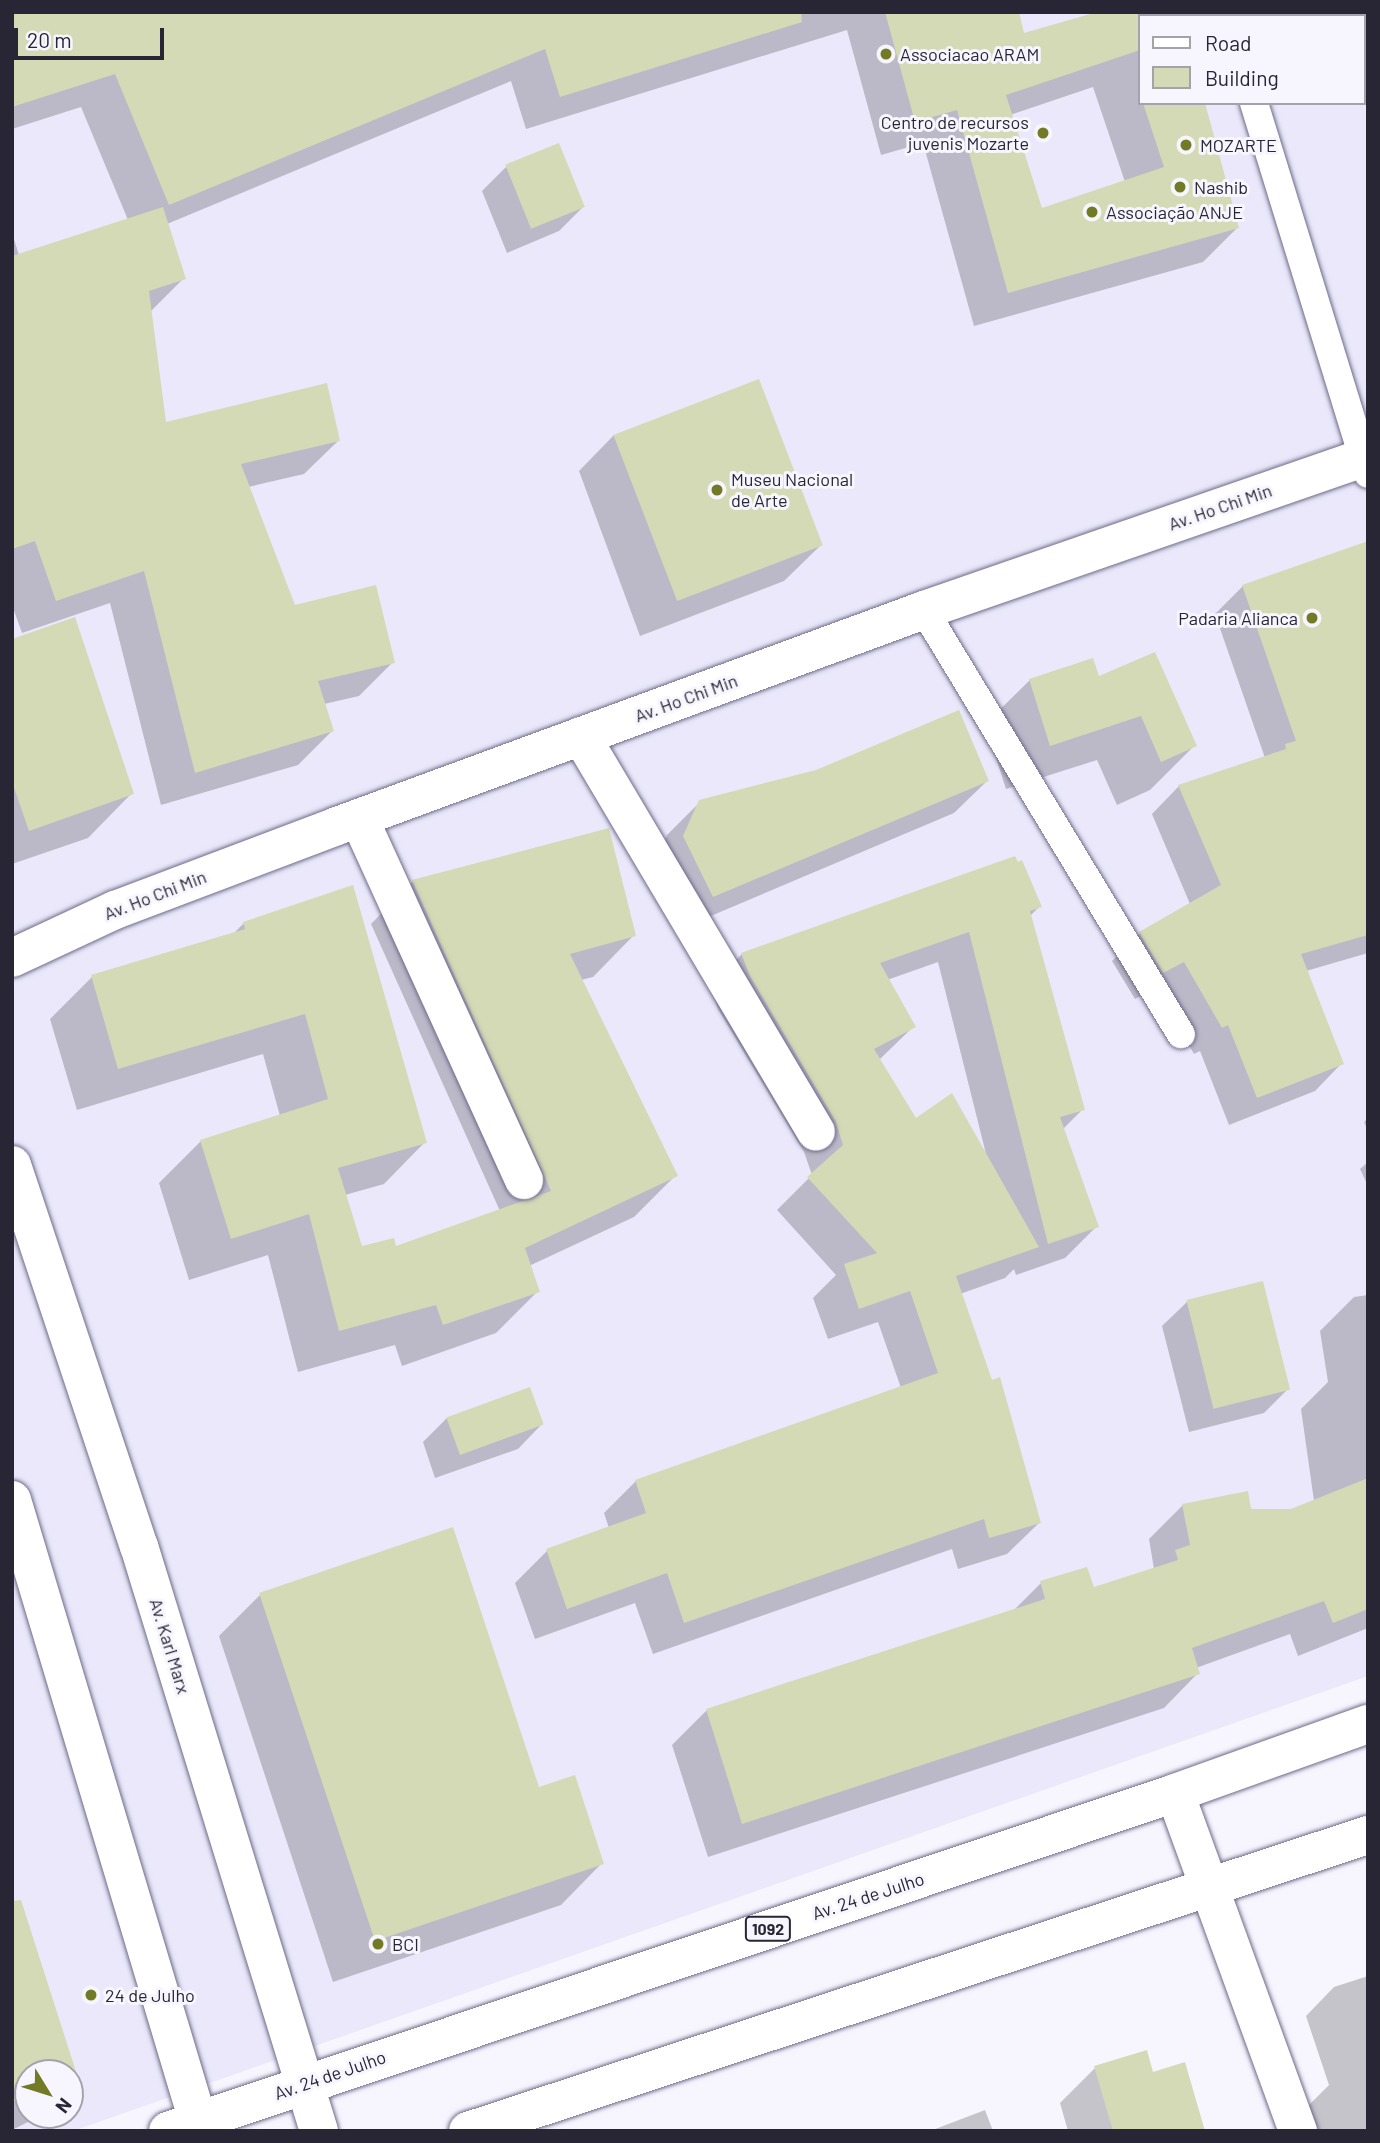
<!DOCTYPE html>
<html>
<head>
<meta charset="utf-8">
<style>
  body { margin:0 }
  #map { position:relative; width:1380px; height:2143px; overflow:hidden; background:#f7f6fe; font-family:Barlow,sans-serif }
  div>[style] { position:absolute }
  .built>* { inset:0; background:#eae8fa }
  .shadow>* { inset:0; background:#0003 }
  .building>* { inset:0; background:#d4dab5; transform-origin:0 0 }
  .roads { filter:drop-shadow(0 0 2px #6e6a8a) drop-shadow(0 0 2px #6e6a8a) }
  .lane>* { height:28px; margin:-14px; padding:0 14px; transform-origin:14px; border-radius:14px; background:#fff }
  .street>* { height:38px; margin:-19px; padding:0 19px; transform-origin:19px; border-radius:19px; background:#fff }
  .secondary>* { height:38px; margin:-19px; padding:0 19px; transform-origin:19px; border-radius:19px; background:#fff }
  .primary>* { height:38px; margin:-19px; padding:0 19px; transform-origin:19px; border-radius:19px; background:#fff }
  .dots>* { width:19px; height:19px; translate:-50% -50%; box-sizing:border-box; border:4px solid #f7f6fe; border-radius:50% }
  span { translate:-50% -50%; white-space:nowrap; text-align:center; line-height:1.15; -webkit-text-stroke:6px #f7f6fe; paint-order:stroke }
  .shield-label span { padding:2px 5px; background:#f7f6fe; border:2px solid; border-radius:5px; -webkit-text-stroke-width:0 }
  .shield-label { font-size:16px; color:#282634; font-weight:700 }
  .poi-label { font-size:18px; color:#282634 }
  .left { translate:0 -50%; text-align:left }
  .right { translate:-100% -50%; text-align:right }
  .street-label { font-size:18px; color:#282634 }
  .frame { position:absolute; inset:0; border:14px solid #282634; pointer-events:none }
  .legend { position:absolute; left:1138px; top:14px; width:228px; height:91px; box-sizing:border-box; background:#f7f6fe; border:2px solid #a4a3ad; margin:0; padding:9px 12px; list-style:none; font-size:21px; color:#282634 }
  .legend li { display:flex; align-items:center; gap:14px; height:35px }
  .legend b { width:35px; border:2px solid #a4a3ad }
  .north { position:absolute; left:14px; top:2059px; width:70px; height:70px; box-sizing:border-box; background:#f7f6fe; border:2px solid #a4a3ad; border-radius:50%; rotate:128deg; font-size:19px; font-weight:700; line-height:28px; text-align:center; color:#282634 }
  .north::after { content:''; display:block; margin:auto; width:24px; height:32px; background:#727a25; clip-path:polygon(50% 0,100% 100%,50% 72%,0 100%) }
  .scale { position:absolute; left:14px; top:28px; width:150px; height:32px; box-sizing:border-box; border:4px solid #282634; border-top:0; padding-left:9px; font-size:21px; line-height:24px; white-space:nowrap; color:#282634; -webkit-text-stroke:5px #f7f6fe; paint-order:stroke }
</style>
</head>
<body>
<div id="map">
  <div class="built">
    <div style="clip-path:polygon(evenodd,12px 12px,1368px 12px,1368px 1676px,73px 2131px,12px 2131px,12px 12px,1140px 16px,1364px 16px,1364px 103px,1140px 103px,1140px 16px,12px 12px,28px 2073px,70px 2073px,70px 2115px,28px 2115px,28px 2073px)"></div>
  </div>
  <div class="shadow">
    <div style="clip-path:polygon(evenodd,12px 12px,1017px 12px,1023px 35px,1103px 12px,1178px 12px,1179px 16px,1140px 16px,1140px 103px,1203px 103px,1237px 228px,1203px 262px,974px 326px,923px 143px,881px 155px,847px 30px,526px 129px,511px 81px,167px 224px,184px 278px,150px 312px,165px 424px,338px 441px,304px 474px,248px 487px,294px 607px,393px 662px,359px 696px,324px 704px,332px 731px,298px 765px,161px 805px,110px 603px,22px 633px,12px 605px,12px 233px,19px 255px,128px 220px,81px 107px,12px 129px,12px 12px,1093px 87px,1125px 182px,1041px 211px,1010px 115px,1093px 87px)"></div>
    <div style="clip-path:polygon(506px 167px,583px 207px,559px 231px,507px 253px,482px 191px)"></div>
    <div style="clip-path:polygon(614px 435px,820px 546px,784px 581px,640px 636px,579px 471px)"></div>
    <div style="clip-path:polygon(1368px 543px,1368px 953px,1306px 971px,1342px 1063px,1315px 1091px,1229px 1125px,1200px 1051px,1194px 1054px,1156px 988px,1135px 999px,1112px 961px,1140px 933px,1190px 904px,1152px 814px,1179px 786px,1265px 758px,1215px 614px,1243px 586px)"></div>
    <div style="clip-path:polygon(12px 641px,132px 793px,88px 838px,12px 864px)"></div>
    <div style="clip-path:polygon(1098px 678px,1195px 745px,1150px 790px,1117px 805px,1097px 760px,1006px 789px,985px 724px,1030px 680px)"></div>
    <div style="clip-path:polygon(987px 781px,954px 813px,680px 929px,651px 870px,667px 835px,700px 802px)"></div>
    <div style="clip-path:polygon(607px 831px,634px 935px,593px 977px,581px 980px,676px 1175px,634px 1217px,529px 1266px,538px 1291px,496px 1333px,402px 1366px,395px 1345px,298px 1372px,268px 1255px,189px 1280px,159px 1183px,201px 1141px,280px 1116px,263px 1054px,77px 1110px,50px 1019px,92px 977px,233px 934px,244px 923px,425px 1142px,384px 1184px,345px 1195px,361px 1248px,395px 1248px,500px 1211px,371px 924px,412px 882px)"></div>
    <div style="clip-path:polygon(evenodd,1040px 906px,1030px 916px,1083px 1109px,1063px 1129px,1097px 1226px,1065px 1258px,1016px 1275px,1014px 1269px,1005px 1278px,960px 1294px,1039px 1523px,1007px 1554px,958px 1569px,952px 1549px,653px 1654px,635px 1603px,535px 1639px,515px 1583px,547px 1551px,609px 1528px,604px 1513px,636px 1481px,901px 1388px,878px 1322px,828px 1339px,813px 1298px,836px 1275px,777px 1210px,812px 1175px,804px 1152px,718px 1009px,710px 986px,742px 954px,1040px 906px,938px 962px,986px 1154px,916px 1120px,879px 1060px,913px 1027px,887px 980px,938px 962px)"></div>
    <div style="clip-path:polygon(1368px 1118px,1368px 1131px,1364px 1122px)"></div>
    <div style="clip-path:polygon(1368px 1162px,1368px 1186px,1360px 1169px)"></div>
    <div style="clip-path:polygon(1368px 1295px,1368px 1628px,1298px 1656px,1290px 1634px,1196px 1668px,1198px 1673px,1164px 1708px,708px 1857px,672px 1745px,706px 1711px,1013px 1611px,1041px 1583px,1092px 1589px,1154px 1569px,1149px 1539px,1183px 1505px,1291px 1511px,1314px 1501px,1301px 1409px,1328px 1382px,1320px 1331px,1354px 1297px)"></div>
    <div style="clip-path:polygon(1187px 1302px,1288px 1389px,1264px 1413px,1189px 1432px,1162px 1326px)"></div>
    <div style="clip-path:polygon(447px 1418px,542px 1424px,518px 1449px,435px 1478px,423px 1442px)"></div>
    <div style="clip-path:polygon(260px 1595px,538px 1790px,602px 1863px,561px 1905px,333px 1982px,219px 1636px)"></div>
    <div style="clip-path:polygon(12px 1906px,77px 2080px,70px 2087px,70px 2073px,28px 2073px,28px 2115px,42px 2115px,12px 2130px)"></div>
    <div style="clip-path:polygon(1368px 1976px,1368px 2131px,1309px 2131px,1304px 2110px,1329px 2085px,1306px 2016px,1334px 1987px)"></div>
    <div style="clip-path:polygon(1095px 2068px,1152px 2074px,1204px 2131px,1068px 2131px,1060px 2103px)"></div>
    <div style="clip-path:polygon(985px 2110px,993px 2131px,930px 2131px)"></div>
  </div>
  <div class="building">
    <div style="clip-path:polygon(12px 12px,801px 12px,802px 22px,560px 97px,545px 49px,169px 205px,115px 74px,12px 107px)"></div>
    <div style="clip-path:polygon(885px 12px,1019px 12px,1024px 33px,1097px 12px,1140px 12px,1140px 50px,1006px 95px,1042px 208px,1164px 167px,1143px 103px,1205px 103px,1239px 228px,1008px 293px,957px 110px,915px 122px)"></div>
    <div style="left:559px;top:143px;width:69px;height:58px;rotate:68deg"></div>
    <div style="clip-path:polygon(163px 207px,186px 279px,149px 291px,166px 422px,327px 383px,340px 441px,241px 464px,295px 605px,376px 585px,395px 663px,318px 681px,334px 731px,195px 773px,144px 571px,56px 601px,35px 541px,12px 549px,12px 256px)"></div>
    <div style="left:759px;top:379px;width:178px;height:156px;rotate:69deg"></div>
    <div style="clip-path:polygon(1368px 541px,1368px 935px,1301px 954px,1344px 1064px,1257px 1098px,1228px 1025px,1222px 1028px,1184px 962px,1163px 973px,1139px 932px,1221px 885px,1178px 785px,1286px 749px,1285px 744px,1296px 741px,1242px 585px)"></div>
    <div style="clip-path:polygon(75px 617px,134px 794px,29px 831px,12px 782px,12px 639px)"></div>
    <div style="clip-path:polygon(1155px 652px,1197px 746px,1161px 762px,1141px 716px,1050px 746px,1029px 679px,1093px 658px,1099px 676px)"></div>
    <div style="clip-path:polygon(959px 710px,989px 781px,713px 897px,683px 836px,699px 800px,816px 770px)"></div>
    <div style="clip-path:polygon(609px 828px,636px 936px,570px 954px,678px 1176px,525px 1248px,540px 1292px,443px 1325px,436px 1305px,339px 1331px,309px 1214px,231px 1239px,200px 1140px,328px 1099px,305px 1014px,118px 1069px,91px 975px,245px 929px,243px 922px,353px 885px,427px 1143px,338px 1168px,362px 1246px,394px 1238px,396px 1246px,551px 1191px,412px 880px)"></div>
    <div style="clip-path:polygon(1015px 856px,1018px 862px,1022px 860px,1042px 907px,1030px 911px,1085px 1110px,1060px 1117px,1099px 1227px,1048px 1244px,969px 932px,880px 963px,916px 1027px,874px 1049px,916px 1118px,952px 1093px,1039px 1247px,956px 1276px,992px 1380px,1000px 1377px,1041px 1523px,989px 1538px,984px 1519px,684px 1623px,667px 1573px,567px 1609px,546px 1549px,646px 1513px,635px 1480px,938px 1373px,910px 1291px,859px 1309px,844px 1264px,877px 1253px,807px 1177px,843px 1145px,835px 1120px,750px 976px,741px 953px)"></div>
    <div style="left:1263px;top:1281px;width:112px;height:79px;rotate:76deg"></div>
    <div style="left:530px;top:1387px;width:40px;height:89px;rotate:70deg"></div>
    <div style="clip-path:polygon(1368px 1478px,1368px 1609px,1333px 1623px,1324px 1601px,1192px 1648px,1200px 1674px,742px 1824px,706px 1709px,1045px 1599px,1040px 1581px,1087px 1567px,1094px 1587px,1178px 1560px,1175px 1550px,1190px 1545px,1182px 1504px,1248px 1491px,1251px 1509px,1291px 1509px)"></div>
    <div style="clip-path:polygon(453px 1527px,539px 1787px,575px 1775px,604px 1864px,375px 1941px,259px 1593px)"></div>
    <div style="clip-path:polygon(21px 1900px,79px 2081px,70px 2083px,70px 2073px,28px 2073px,28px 2097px,12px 2102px,12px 1901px)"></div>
    <div style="clip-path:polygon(1147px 2050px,1153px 2072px,1185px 2062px,1205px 2131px,1113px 2131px,1094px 2066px)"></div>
  </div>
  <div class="roads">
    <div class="lane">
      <div style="left:1229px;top:12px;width:4px;rotate:76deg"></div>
      <div style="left:1254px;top:103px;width:388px;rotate:72.9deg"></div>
      <div style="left:924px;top:610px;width:496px;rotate:58.8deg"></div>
    </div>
    <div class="street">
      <div style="left:1364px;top:20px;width:11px;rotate:68deg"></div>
      <div style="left:581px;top:736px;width:460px;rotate:59.3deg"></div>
      <div style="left:359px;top:818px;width:398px;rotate:65.5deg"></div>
      <div style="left:12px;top:958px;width:114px;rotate:-25deg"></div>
      <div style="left:115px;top:910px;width:237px;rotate:-20.7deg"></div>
      <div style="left:337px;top:826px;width:625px;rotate:-20.2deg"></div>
      <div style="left:924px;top:610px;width:470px;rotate:-19.1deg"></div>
      <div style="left:1175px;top:1793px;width:360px;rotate:70deg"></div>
    </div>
    <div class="secondary">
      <div style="left:12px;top:1165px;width:402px;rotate:71.6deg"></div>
      <div style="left:139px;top:1546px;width:612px;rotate:72.9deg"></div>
      <div style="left:12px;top:1500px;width:659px;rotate:73.33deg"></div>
    </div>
    <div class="primary">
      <div style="left:168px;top:2131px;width:1062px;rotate:-18.55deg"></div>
      <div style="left:1175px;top:1793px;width:205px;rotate:-19.7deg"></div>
      <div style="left:468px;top:2131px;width:947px;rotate:-18.21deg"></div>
    </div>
  </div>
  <div class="dots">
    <div style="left:886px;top:54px;background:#727a25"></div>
    <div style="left:1043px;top:133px;background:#727a25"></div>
    <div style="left:1186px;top:145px;background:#727a25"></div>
    <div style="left:1180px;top:187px;background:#727a25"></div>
    <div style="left:1092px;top:212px;background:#727a25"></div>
    <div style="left:717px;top:490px;background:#727a25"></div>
    <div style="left:1312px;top:618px;background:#727a25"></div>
    <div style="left:378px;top:1944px;background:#727a25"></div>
    <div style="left:91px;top:1995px;background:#727a25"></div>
  </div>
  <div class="shield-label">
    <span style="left:768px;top:1929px">1092</span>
  </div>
  <div class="poi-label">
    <span class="left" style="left:900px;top:54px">Associacao ARAM</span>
    <span class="right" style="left:1029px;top:133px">Centro de recursos<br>juvenis Mozarte</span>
    <span class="left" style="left:1200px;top:145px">MOZARTE</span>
    <span class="left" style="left:1194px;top:187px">Nashib</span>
    <span class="left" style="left:1106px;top:212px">Associação ANJE</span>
    <span class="left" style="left:731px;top:490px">Museu Nacional<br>de Arte</span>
    <span class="right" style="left:1298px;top:618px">Padaria Alianca</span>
    <span class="left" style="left:392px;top:1944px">BCI</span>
    <span class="left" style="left:105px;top:1995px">24 de Julho</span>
  </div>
  <div class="street-label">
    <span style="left:1220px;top:507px;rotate:-19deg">Av. Ho Chi Min</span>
    <span style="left:686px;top:698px;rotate:-20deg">Av. Ho Chi Min</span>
    <span style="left:155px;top:895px;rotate:-21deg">Av. Ho Chi Min</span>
    <span style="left:170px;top:1646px;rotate:73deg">Av. Karl Marx</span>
    <span style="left:868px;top:1896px;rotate:-18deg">Av. 24 de Julho</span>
    <span style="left:330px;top:2075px;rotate:-19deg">Av. 24 de Julho</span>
  </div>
  <div class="frame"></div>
  <ul class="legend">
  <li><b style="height:9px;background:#fff"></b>Road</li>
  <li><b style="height:19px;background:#d4dab5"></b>Building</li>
  </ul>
  <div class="north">N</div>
  <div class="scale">20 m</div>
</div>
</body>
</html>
